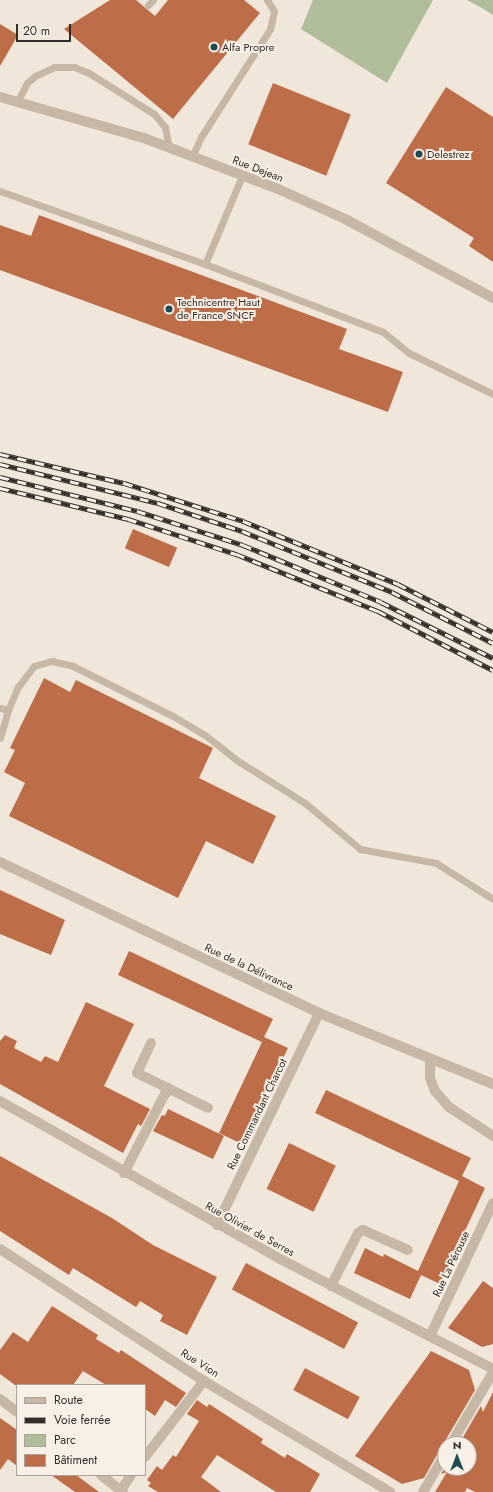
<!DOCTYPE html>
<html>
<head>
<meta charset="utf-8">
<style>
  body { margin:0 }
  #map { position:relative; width:493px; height:1492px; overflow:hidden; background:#f0e7da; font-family:Jost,sans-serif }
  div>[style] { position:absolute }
  .green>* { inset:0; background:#b0bd9b }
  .building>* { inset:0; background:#be6d49; transform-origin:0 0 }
  .lane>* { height:7px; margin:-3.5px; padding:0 3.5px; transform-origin:3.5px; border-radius:3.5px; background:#c7b7a7 }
  .street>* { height:10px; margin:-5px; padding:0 5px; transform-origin:5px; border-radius:5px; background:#c7b7a7 }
  .rail>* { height:4.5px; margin-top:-2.25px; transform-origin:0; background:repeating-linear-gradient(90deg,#f8f0e6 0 9px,#332c27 0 18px); box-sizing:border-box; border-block:1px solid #332c27 }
  .dots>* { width:11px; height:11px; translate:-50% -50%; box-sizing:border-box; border:2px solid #f8f0e6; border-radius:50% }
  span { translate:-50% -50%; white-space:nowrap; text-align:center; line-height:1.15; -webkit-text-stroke:4px #f8f0e6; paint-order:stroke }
  .poi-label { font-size:11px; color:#332c27 }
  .left { translate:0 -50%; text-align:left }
  .street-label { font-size:11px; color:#332c27 }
  .legend { position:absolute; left:16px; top:1384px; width:130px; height:92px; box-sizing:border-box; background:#f8f0e6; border:1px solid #a9a29a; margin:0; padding:5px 7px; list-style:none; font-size:12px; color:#332c27 }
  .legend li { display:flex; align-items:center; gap:8px; height:20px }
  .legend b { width:20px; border:1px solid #a9a29a }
  .north { position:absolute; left:437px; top:1436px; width:40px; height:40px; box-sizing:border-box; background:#f8f0e6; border:1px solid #a9a29a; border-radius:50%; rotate:0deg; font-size:11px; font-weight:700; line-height:16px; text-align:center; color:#332c27 }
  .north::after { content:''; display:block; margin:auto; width:14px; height:18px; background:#1f4c52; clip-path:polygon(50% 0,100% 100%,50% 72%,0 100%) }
  .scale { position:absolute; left:16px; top:24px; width:55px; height:18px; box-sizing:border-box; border:2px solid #332c27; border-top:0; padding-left:5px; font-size:12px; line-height:14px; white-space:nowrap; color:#332c27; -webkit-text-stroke:3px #f8f0e6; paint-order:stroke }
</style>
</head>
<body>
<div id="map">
  <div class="green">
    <div style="clip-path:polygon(313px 0,433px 0,387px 83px,301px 29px)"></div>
    <div style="clip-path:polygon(467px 0,493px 0,493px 15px,482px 8px)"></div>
  </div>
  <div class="building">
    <div style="clip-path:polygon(110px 0,136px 0,155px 16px,168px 0,244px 0,260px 13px,173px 119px,64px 29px)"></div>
    <div style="clip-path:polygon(0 24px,18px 35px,0 66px)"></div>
    <div style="left:273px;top:83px;width:84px;height:66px;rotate:22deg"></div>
    <div style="clip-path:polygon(446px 87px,493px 117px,493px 262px,469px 246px,474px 238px,386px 183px)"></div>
    <div style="clip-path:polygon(39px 215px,347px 329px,339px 349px,403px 372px,388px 412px,0 270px,0 225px,31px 236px)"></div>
    <div style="left:133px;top:529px;width:48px;height:21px;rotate:23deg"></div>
    <div style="clip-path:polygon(44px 678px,70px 692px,76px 680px,213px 748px,199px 778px,276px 816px,253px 864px,206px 841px,178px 898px,9px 816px,25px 783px,4px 772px,15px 750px,10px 748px)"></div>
    <div style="clip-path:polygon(0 890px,65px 920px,51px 955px,0 934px)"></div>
    <div style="clip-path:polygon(129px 951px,273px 1019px,264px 1037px,288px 1048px,242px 1144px,219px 1133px,262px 1042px,118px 975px)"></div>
    <div style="clip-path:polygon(86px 1002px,134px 1024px,104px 1086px,150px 1109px,141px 1126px,138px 1124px,123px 1153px,0 1084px,0 1041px,5px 1035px,17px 1041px,14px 1048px,41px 1062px,45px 1056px,58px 1062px)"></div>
    <div style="clip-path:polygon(326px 1090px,471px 1158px,462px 1176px,485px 1188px,440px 1284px,421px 1275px,410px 1299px,354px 1273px,365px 1248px,383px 1257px,384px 1254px,418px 1271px,459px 1181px,315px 1113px)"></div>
    <div style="clip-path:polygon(168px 1109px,224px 1136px,213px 1159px,153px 1131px,162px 1115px,165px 1116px)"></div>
    <div style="left:289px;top:1143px;width:52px;height:51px;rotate:26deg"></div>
    <div style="clip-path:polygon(0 1156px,112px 1218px,153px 1245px,217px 1277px,187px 1335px,160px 1321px,163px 1315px,140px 1301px,136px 1307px,73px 1268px,69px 1275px,0 1231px)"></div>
    <div style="left:246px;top:1263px;width:127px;height:30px;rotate:28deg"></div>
    <div style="clip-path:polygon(483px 1281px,493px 1288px,493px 1344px,482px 1347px,448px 1328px)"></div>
    <div style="clip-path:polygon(52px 1306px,98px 1335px,96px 1339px,119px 1353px,121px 1350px,186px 1393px,176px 1407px,165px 1400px,155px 1416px,145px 1409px,145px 1385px,106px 1385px,83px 1371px,73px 1385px,15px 1385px,0 1374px,0 1350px,13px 1332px,28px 1342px)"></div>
    <div style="clip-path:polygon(431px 1351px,469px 1370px,475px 1390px,445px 1441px,445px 1448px,439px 1451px,424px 1478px,402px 1484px,355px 1456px)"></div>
    <div style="left:305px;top:1368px;width:62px;height:25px;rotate:28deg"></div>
    <div style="clip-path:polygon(493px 1392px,493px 1492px,475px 1492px,467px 1488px,465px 1492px,435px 1492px,447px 1472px,441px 1474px,445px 1467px,469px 1468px,469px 1444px,459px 1444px,481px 1406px,483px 1412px)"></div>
    <div style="clip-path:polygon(197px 1400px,207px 1407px,209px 1404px,263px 1439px,261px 1443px,285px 1458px,287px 1454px,320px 1474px,310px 1492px,276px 1492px,217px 1455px,201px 1477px,221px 1492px,158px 1492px,148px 1486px,151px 1483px,147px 1480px,157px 1466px,162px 1470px,173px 1455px,176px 1457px,199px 1421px,187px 1414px)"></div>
    <div style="clip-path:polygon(0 1418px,17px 1430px,17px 1466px,8px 1459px,0 1470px)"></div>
    <div style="clip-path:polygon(51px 1475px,76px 1475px,99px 1492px,75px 1492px)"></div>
  </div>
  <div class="lane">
    <div style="left:148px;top:5px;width:7px;rotate:-45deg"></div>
    <div style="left:17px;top:102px;width:21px;rotate:-62deg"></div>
    <div style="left:27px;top:83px;width:11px;rotate:-41deg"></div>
    <div style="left:35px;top:76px;width:21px;rotate:-25deg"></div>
    <div style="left:54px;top:67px;width:20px"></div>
    <div style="left:74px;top:67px;width:16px;rotate:22deg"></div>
    <div style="left:89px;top:73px;width:77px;rotate:32.2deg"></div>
    <div style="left:154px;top:114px;width:17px;rotate:50deg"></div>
    <div style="left:165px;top:127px;width:21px;rotate:79deg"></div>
    <div style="left:192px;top:157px;width:22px;rotate:-66deg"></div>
    <div style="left:201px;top:137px;width:128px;rotate:-57.4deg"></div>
    <div style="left:270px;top:29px;width:18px;rotate:-77deg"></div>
    <div style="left:274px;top:11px;width:13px;rotate:-122deg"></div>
    <div style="left:0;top:191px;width:218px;rotate:19.6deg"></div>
    <div style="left:205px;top:264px;width:191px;rotate:20.9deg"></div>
    <div style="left:383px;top:332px;width:33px;rotate:39deg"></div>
    <div style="left:409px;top:353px;width:93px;rotate:26deg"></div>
    <div style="left:205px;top:264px;width:95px;rotate:-67.2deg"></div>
    <div style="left:0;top:708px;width:8px;rotate:14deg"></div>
    <div style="left:8px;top:710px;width:29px;rotate:106deg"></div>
    <div style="left:8px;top:710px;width:25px;rotate:-67deg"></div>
    <div style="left:18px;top:687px;width:26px;rotate:-53deg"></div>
    <div style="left:34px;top:666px;width:19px;rotate:-16deg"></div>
    <div style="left:52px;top:661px;width:22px;rotate:13deg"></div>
    <div style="left:73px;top:666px;width:112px;rotate:26.6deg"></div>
    <div style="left:173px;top:716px;width:37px;rotate:31deg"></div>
    <div style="left:205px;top:735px;width:42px;rotate:38.2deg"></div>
    <div style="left:238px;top:761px;width:79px;rotate:32.1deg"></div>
    <div style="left:305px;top:803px;width:72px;rotate:39.9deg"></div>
    <div style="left:360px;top:849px;width:77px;rotate:10.4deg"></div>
    <div style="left:436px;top:863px;width:67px;rotate:32.3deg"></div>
  </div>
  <div class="street">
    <div style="left:0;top:97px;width:150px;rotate:15.9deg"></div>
    <div style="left:144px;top:138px;width:143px;rotate:20.8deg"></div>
    <div style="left:278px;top:189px;width:73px;rotate:24.1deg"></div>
    <div style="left:345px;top:219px;width:168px;rotate:28.1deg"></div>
    <div style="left:0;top:862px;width:353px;rotate:25.3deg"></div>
    <div style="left:319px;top:1013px;width:188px;rotate:22.2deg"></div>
    <div style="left:151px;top:1043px;width:33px;rotate:115deg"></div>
    <div style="left:137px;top:1073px;width:79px;rotate:26.2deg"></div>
    <div style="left:430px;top:1061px;width:17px;rotate:90deg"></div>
    <div style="left:430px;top:1078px;width:14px;rotate:69deg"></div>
    <div style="left:435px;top:1091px;width:21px;rotate:49deg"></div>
    <div style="left:449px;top:1107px;width:53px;rotate:33.4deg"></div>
    <div style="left:0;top:1101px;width:324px;rotate:29.4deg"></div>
    <div style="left:282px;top:1260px;width:237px;rotate:27.3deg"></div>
    <div style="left:124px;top:1173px;width:96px;rotate:-62.6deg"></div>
    <div style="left:217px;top:1225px;width:235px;rotate:-64.3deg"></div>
    <div style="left:0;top:1249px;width:243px;rotate:32.9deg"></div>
    <div style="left:204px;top:1381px;width:217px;rotate:30.8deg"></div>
    <div style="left:331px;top:1286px;width:59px;rotate:-63deg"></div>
    <div style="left:358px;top:1233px;width:6px;rotate:-31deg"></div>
    <div style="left:363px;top:1230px;width:49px;rotate:24deg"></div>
    <div style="left:430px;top:1336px;width:147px;rotate:-64.7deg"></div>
    <div style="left:0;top:1399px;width:21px;rotate:37deg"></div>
    <div style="left:451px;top:1444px;width:83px;rotate:-59.7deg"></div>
    <div style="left:145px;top:1457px;width:96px;rotate:-52.2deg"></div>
    <div style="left:101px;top:1475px;width:28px;rotate:38deg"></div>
    <div style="left:121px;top:1490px;width:18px;rotate:-56deg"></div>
    <div style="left:423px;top:1492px;width:44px;rotate:-59.9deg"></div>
  </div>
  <div class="rail">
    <div style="left:0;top:454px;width:127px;rotate:13.2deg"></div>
    <div style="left:124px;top:483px;width:125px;rotate:17.7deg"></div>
    <div style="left:243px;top:521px;width:167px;rotate:22.1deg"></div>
    <div style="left:398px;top:584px;width:106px;rotate:26.8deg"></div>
    <div style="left:0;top:464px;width:163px;rotate:13.9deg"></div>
    <div style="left:158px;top:503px;width:89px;rotate:18.4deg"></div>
    <div style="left:242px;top:531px;width:162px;rotate:22.1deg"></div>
    <div style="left:392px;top:592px;width:113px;rotate:26.8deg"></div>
    <div style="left:0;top:477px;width:141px;rotate:13.9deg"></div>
    <div style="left:137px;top:511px;width:111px;rotate:17.8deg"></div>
    <div style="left:243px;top:545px;width:149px;rotate:22.4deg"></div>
    <div style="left:381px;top:602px;width:125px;rotate:26.6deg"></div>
    <div style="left:0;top:488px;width:132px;rotate:13.6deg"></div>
    <div style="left:128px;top:519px;width:114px;rotate:18deg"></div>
    <div style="left:236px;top:554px;width:153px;rotate:21.9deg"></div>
    <div style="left:378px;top:611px;width:129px;rotate:27.2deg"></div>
  </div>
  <div class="dots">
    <div style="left:214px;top:47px;background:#1f4c52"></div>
    <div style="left:419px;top:154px;background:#1f4c52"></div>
    <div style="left:169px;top:309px;background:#1f4c52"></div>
  </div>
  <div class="poi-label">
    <span class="left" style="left:222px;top:47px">Alfa Propre</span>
    <span class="left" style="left:427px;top:154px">Delestrez</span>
    <span class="left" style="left:177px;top:309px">Technicentre Haut<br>de France SNCF</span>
  </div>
  <div class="street-label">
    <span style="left:258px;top:169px;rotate:21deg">Rue Dejean</span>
    <span style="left:249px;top:967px;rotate:25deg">Rue de la Délivrance</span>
    <span style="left:257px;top:1114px;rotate:-64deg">Rue Commandant Charcot</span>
    <span style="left:250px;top:1229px;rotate:29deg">Rue Olivier de Serres</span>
    <span style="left:451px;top:1264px;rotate:-65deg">Rue La Pérouse</span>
    <span style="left:200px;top:1363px;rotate:32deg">Rue Vion</span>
  </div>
  <ul class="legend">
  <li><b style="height:5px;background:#c7b7a7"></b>Route</li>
  <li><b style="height:5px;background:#332c27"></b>Voie ferrée</li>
  <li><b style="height:11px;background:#b0bd9b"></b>Parc</li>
  <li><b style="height:11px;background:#be6d49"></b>Bâtiment</li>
  </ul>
  <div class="north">N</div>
  <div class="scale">20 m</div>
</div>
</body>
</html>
